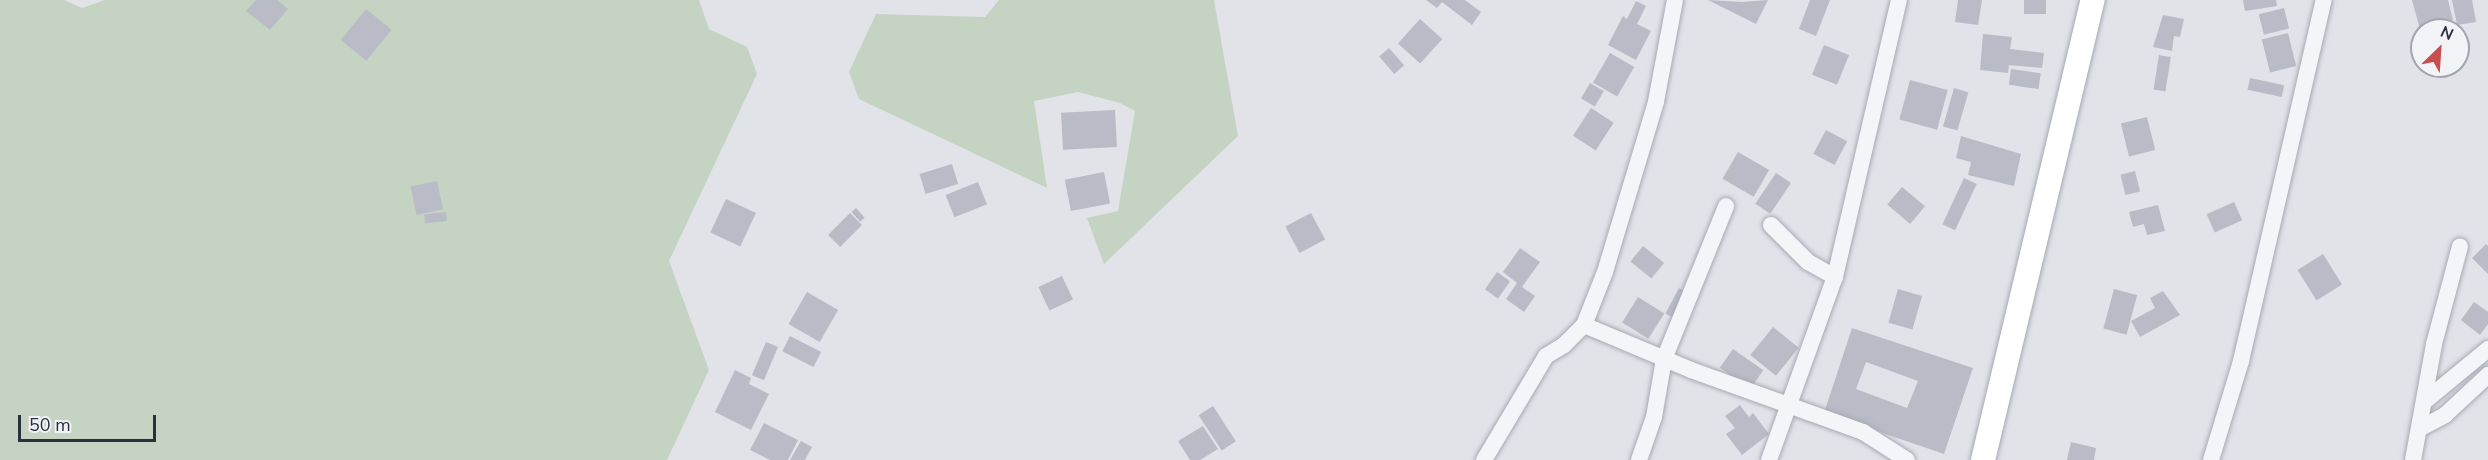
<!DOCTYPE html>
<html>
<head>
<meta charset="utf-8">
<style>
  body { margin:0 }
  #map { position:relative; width:2488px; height:460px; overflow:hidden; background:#e1e3e9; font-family:"Nunito Sans",sans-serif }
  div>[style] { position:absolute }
  .green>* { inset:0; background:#c5d3c3 }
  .building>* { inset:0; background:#b9bcc6; transform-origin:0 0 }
  .roads { filter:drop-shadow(0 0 2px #a6aab3) drop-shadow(0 0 2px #a6aab3) }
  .street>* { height:16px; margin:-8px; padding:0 8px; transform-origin:8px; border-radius:8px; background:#f4f5f8 }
  .secondary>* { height:24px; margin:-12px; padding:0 12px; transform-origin:12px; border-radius:12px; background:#fff }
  span { translate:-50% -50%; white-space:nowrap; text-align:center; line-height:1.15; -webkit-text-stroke:6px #f1f3f7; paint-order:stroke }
  .north { position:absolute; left:2410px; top:18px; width:60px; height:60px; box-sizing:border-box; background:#f1f3f7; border:2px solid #a1a5ae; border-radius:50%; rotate:25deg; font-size:16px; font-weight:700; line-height:24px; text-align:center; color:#2a3040 }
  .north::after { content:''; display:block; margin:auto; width:21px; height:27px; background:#c84d4f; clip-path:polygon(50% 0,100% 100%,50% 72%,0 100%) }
  .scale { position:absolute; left:18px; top:415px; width:138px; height:27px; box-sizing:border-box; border:3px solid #2a3040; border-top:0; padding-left:8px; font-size:18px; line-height:21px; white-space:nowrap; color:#2a3040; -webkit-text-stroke:4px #f1f3f7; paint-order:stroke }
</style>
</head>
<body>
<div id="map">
  <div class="green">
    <div style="clip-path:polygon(0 0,64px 0,82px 8px,105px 0,699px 0,709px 29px,747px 47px,757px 74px,669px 261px,709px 370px,667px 460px,0 460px)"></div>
    <div style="clip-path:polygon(999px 0,1214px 0,1238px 136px,1104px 264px,1087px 218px,1118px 211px,1135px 111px,1120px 103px,1078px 92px,1034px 101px,1047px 188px,859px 99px,849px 72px,876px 14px,985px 17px)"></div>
  </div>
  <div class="building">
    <div style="clip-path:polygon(256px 0,277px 0,288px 9px,270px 30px,246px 11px)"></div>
    <div style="clip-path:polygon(1426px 0,1465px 0,1481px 12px,1472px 25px,1442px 2px,1437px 8px)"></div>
    <div style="clip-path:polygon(1708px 0,1742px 2px,1768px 0,1756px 24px)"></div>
    <div style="clip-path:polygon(1810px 0,1830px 0,1816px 36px,1799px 29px)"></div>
    <div style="clip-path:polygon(1958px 0,1982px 0,1978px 25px,1955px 22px)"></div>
    <div style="left:2024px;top:0;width:22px;height:14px"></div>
    <div style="clip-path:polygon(2243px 0,2276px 0,2277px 6px,2245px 11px)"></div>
    <div style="clip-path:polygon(2412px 0,2448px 0,2453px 20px,2420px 29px)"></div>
    <div style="clip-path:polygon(2452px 0,2472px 0,2476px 22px,2457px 25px)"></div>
    <div style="clip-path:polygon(1636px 1px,1646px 6px,1637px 24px,1651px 31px,1636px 60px,1608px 45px,1623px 16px,1627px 19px)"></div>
    <div style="left:2284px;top:8px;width:21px;height:26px;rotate:76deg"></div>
    <div style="left:366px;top:9px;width:33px;height:40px;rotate:39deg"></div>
    <div style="clip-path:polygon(2163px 15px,2184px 19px,2180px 37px,2174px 36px,2172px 51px,2153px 47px)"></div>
    <div style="left:1420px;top:19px;width:30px;height:33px;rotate:42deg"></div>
    <div style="left:2288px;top:33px;width:34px;height:27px;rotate:76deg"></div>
    <div style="clip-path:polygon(1983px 34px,2012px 37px,2010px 49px,2044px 53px,2042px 68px,2009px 65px,2008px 73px,1980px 70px)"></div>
    <div style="left:1824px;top:45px;width:27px;height:32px;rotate:22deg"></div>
    <div style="left:1389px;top:48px;width:23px;height:13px;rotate:49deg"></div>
    <div style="left:1610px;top:53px;width:28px;height:34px;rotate:30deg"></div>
    <div style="left:2159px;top:55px;width:12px;height:35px;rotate:9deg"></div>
    <div style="left:2011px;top:69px;width:30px;height:16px;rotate:8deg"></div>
    <div style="left:2250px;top:78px;width:35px;height:12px;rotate:12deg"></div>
    <div style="left:1910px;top:80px;width:39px;height:41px;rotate:15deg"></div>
    <div style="left:1590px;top:83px;width:16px;height:18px;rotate:30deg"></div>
    <div style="left:1954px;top:88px;width:15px;height:40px;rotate:16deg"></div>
    <div style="left:1591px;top:108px;width:27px;height:33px;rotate:33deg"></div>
    <div style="left:1115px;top:110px;width:37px;height:54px;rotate:87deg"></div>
    <div style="left:2147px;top:117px;width:34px;height:27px;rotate:76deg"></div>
    <div style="left:1826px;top:130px;width:24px;height:27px;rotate:28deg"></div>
    <div style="clip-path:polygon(1961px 136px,2021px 154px,2014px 186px,1968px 175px,1971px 162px,1956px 158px)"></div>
    <div style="left:1738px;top:152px;width:36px;height:31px;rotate:30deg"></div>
    <div style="left:952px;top:164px;width:21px;height:34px;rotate:73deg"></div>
    <div style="left:2135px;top:171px;width:21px;height:15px;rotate:76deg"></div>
    <div style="left:1104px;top:172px;width:32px;height:40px;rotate:79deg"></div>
    <div style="left:1776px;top:173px;width:18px;height:37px;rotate:34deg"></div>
    <div style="left:1964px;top:178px;width:14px;height:51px;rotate:25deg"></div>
    <div style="left:437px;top:181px;width:29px;height:27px;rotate:78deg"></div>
    <div style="left:978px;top:182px;width:24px;height:35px;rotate:68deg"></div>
    <div style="left:1902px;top:187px;width:30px;height:23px;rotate:40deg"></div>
    <div style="left:726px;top:199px;width:33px;height:37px;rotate:25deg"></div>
    <div style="left:2234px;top:202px;width:20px;height:30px;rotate:66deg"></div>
    <div style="clip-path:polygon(2158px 205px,2165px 231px,2147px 235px,2144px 224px,2133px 227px,2129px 212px)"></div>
    <div style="left:856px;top:208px;width:13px;height:6px;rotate:48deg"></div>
    <div style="left:446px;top:212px;width:9px;height:22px;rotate:84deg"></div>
    <div style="left:850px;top:213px;width:17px;height:31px;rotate:45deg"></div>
    <div style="left:1311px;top:213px;width:30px;height:29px;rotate:62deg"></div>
    <div style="clip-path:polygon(2486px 244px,2488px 246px,2488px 274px,2472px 258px)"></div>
    <div style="left:1643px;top:246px;width:27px;height:20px;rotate:39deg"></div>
    <div style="clip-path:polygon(1520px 248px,1540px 262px,1522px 287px,1535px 296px,1524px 312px,1506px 299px,1517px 283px,1503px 272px)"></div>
    <div style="left:2323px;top:254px;width:36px;height:30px;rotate:58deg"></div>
    <div style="left:1497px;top:272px;width:16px;height:21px;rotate:35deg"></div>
    <div style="left:1062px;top:276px;width:26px;height:26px;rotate:65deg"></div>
    <div style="left:1679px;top:288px;width:15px;height:29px;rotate:28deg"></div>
    <div style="left:1898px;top:289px;width:25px;height:35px;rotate:16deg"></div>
    <div style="left:2114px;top:289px;width:24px;height:41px;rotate:15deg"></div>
    <div style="clip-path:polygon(2163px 291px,2180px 315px,2140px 337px,2131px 321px,2155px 308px,2150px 298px)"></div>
    <div style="left:807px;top:292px;width:36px;height:37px;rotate:30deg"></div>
    <div style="left:1638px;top:297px;width:31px;height:30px;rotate:32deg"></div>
    <div style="clip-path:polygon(2474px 302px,2488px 312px,2488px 324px,2480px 335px,2461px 320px)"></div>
    <div style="left:1773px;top:327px;width:33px;height:36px;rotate:39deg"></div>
    <div style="clip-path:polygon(evenodd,1852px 328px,1973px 368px,1944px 454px,1824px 413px,1852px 328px,1866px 362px,1918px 381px,1907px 408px,1856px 389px,1866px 362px)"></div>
    <div style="left:790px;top:336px;width:35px;height:17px;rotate:27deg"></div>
    <div style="left:766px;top:342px;width:13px;height:36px;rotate:23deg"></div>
    <div style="left:1733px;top:349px;width:37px;height:23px;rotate:35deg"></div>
    <div style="clip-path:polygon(735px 370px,751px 378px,749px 384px,769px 394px,751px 430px,715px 412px)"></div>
    <div style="clip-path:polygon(1740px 405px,1749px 417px,1753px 413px,1769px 434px,1742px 455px,1726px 434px,1735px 428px,1725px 416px)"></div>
    <div style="left:1213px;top:406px;width:42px;height:17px;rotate:57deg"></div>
    <div style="clip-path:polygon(764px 423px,798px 440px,788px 460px,770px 460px,750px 450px)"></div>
    <div style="clip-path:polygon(1203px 426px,1218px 449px,1200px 460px,1190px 460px,1178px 441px)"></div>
    <div style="clip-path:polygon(801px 441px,812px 447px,805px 460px,790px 460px)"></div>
    <div style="clip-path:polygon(2071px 442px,2096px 448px,2094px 460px,2067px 460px)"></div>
  </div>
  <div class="roads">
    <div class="street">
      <div style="left:1675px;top:0;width:104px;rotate:100.6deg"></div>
      <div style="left:1656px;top:102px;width:177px;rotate:106.7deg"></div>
      <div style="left:1605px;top:272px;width:57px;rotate:111.6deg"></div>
      <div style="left:1584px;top:325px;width:116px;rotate:22.8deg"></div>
      <div style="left:1691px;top:370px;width:183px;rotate:19.8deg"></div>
      <div style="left:1863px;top:432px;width:52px;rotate:32.5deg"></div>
      <div style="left:1771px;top:225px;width:52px;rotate:45deg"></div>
      <div style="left:1808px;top:262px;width:31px;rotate:29deg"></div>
      <div style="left:2425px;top:401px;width:82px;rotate:-39.5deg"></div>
      <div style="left:2419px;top:429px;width:30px;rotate:-28deg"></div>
      <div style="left:2445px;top:415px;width:59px;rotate:-42.9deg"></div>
      <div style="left:1484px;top:460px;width:121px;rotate:-59.2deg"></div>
      <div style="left:1546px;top:356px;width:21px;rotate:-31deg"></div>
      <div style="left:1564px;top:345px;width:28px;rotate:-45deg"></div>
      <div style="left:1639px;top:460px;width:46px;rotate:-70.8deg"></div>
      <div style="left:1654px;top:417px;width:59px;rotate:-80.2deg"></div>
      <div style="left:1664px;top:359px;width:165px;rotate:-67.9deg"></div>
      <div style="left:1769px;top:460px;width:195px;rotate:-70.2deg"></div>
      <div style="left:1835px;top:277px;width:284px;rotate:-77deg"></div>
      <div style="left:2211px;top:460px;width:103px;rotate:-73.1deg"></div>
      <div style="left:2241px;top:361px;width:370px;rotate:-77.1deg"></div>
      <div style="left:2413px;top:460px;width:118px;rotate:-79.7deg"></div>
      <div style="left:2434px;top:344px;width:101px;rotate:-75.1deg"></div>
    </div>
    <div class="secondary">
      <div style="left:1983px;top:460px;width:473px;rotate:-76.6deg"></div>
    </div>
  </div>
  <div class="north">N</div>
  <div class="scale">50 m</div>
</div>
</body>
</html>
